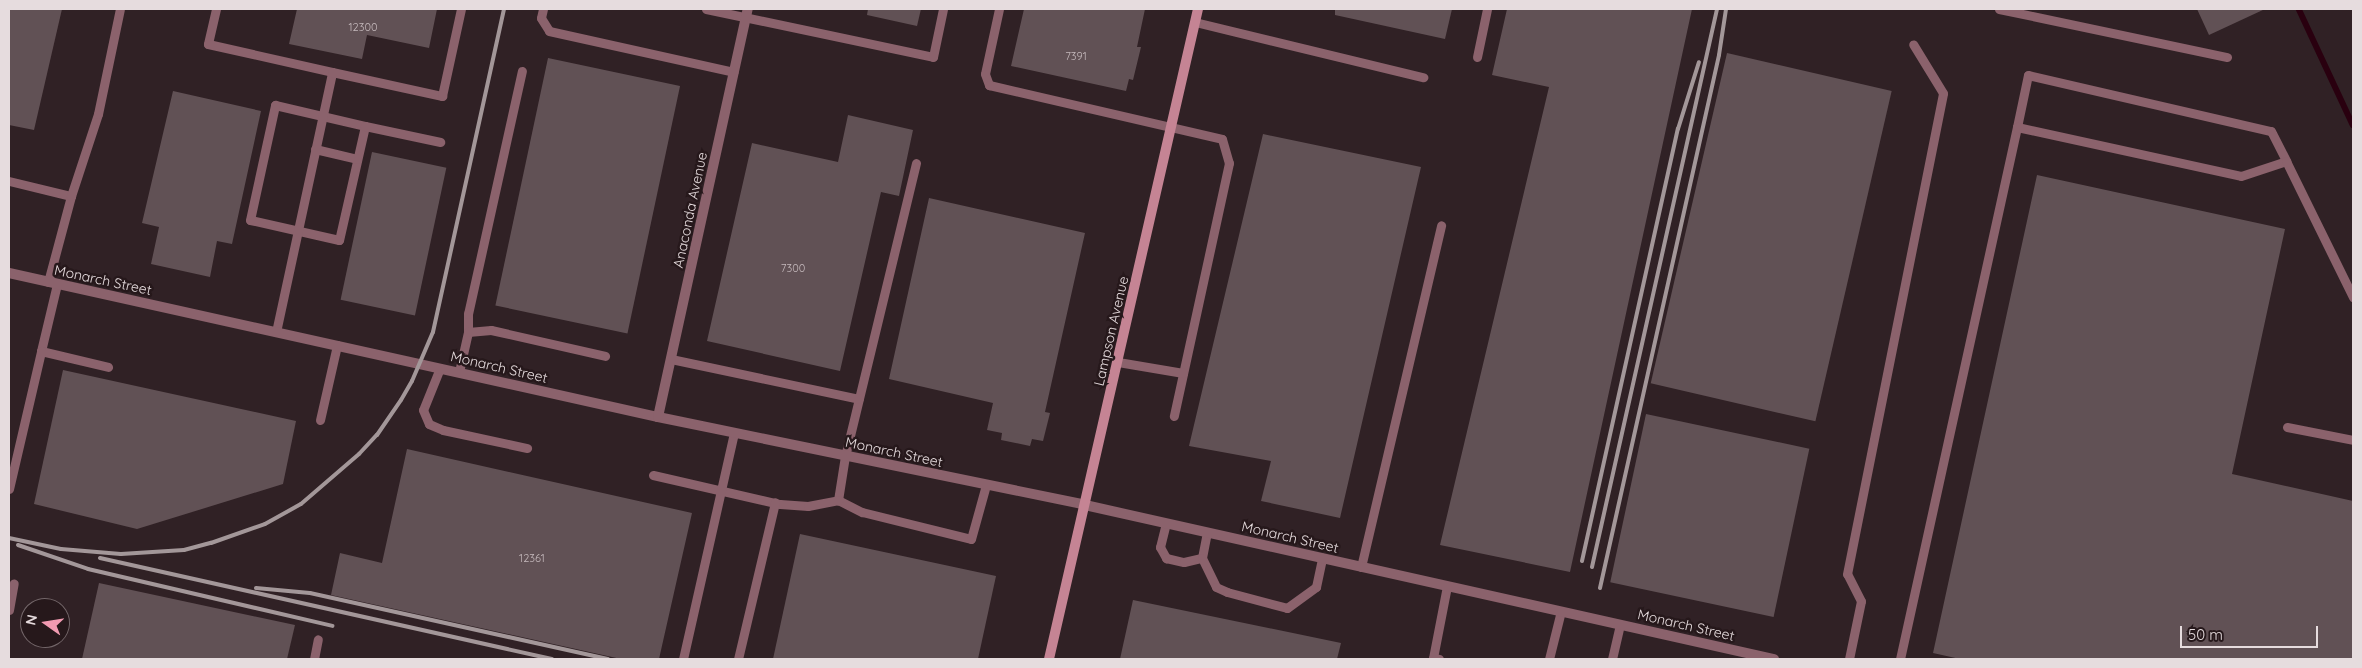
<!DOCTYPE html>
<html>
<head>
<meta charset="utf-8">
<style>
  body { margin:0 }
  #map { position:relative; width:2362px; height:668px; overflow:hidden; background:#302125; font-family:Quicksand,sans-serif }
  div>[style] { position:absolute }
  .stream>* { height:5.5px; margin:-2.75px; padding:0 2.75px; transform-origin:2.75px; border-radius:2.75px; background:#29000f }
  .building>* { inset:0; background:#615155; transform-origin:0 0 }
  .service>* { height:9px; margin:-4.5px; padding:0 4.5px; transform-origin:4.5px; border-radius:4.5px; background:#8b626c }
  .minor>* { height:10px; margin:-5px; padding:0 5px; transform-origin:5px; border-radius:5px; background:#8b626c }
  .secondary>* { height:10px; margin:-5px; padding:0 5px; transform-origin:5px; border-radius:5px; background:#c58494 }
  .rail>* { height:4px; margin:-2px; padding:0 2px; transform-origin:2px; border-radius:2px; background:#a39799 }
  span { translate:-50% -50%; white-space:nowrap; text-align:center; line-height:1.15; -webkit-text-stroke:5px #26181b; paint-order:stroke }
  .number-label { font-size:11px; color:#c5b9bc }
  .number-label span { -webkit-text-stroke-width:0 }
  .street-label { font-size:14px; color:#e6dcde }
  .frame { position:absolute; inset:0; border:10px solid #e6dcde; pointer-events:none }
  .north { position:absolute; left:20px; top:598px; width:50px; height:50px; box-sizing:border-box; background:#26181b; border:1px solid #736669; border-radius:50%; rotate:283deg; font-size:14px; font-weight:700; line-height:20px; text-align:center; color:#e6dcde }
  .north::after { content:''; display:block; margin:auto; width:18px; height:22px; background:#f19ab1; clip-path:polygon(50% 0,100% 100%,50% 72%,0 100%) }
  .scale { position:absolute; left:2180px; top:626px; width:138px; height:22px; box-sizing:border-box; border:2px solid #e6dcde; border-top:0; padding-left:6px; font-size:15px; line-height:18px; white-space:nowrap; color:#e6dcde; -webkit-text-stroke:4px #26181b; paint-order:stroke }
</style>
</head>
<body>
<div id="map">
  <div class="stream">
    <div style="left:2299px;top:9px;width:128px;rotate:65deg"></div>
  </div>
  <div class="building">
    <div style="clip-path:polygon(9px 9px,62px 9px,34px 130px,9px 125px)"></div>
    <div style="clip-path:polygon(297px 9px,437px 9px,429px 48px,367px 35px,362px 59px,289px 44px)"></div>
    <div style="clip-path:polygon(868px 9px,921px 9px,917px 26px,867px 15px)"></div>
    <div style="clip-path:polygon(1024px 9px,1145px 9px,1137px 47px,1141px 47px,1133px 80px,1129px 79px,1126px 91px,1011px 66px)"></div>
    <div style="clip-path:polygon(1335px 9px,1452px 9px,1445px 39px,1335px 15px)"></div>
    <div style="clip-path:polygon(1507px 9px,1692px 9px,1570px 572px,1440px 545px,1549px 87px,1492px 75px)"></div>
    <div style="clip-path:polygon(2197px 9px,2265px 9px,2209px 35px)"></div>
    <div style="left:1727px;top:53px;width:169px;height:339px;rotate:13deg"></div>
    <div style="left:548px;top:58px;width:135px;height:253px;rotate:12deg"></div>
    <div style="clip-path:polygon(173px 91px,261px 111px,232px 244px,217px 241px,210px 277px,151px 264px,159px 227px,142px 223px)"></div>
    <div style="clip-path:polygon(848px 115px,913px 130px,899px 196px,881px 192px,840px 371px,707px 341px,752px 143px,838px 162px)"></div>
    <div style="clip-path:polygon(1263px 134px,1421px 167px,1340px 518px,1261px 501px,1271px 461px,1189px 446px)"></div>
    <div style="left:372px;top:152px;width:76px;height:151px;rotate:12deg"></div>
    <div style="clip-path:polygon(2037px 175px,2285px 229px,2232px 474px,2353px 501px,2353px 659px,1960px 659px,1933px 653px)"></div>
    <div style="clip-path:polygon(929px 198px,1085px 233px,1045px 412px,1050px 413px,1043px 441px,1032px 439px,1030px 446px,1001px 440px,1002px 433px,987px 430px,993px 403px,889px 379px)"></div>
    <div style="clip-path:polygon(63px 370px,296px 421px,283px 484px,137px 529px,34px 504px)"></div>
    <div style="left:1646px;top:414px;width:167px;height:172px;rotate:12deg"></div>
    <div style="clip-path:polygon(407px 449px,692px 513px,659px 659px,621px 659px,331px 595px,340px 553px,382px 563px)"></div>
    <div style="clip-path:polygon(800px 534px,996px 576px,978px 659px,773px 659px)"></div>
    <div style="clip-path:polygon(99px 583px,295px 625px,287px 659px,82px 659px)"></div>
    <div style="clip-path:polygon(1133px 600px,1341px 643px,1337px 659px,1120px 659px)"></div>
  </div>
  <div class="service">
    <div style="left:216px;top:9px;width:36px;rotate:103deg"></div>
    <div style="left:208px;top:44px;width:127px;rotate:12.7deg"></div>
    <div style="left:543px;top:9px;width:9px;rotate:103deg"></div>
    <div style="left:541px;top:18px;width:15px;rotate:58deg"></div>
    <div style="left:549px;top:31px;width:189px;rotate:12.5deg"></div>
    <div style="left:706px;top:9px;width:232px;rotate:11.9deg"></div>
    <div style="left:933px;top:57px;width:49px;rotate:-78.2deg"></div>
    <div style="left:999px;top:9px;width:66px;rotate:102.2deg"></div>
    <div style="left:985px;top:74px;width:12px;rotate:70deg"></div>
    <div style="left:989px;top:85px;width:239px;rotate:13deg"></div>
    <div style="left:1222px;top:139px;width:25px;rotate:74deg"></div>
    <div style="left:1229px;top:163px;width:259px;rotate:102.3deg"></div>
    <div style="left:1999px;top:9px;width:233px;rotate:11.9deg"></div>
    <div style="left:1195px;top:22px;width:235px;rotate:13.6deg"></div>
    <div style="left:1477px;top:57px;width:49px;rotate:-78.2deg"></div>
    <div style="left:275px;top:105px;width:92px;rotate:13.1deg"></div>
    <div style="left:365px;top:126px;width:117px;rotate:102.8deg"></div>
    <div style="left:339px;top:240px;width:91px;rotate:-167.3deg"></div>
    <div style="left:250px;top:220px;width:118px;rotate:-77.7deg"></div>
    <div style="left:365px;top:126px;width:77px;rotate:12deg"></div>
    <div style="left:2017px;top:127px;width:53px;rotate:-78.1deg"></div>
    <div style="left:2028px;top:75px;width:249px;rotate:13deg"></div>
    <div style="left:2271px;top:131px;width:34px;rotate:63deg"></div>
    <div style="left:315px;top:149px;width:43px;rotate:13.4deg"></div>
    <div style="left:916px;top:163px;width:301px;rotate:103.6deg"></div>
    <div style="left:845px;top:456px;width:45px;rotate:99deg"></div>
    <div style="left:838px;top:500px;width:27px;rotate:27deg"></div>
    <div style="left:862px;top:512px;width:112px;rotate:13.9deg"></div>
    <div style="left:971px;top:539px;width:56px;rotate:-74.5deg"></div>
    <div style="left:9px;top:181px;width:64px;rotate:13.6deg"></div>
    <div style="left:48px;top:282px;width:89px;rotate:-75deg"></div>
    <div style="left:71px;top:196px;width:86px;rotate:-71.8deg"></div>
    <div style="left:98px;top:114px;width:107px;rotate:-78.2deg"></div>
    <div style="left:57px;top:284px;width:69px;rotate:103.4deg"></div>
    <div style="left:41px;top:351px;width:69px;rotate:13.4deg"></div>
    <div style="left:276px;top:332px;width:266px;rotate:-77.8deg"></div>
    <div style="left:332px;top:72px;width:113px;rotate:12.3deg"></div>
    <div style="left:442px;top:96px;width:89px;rotate:-77.7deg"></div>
    <div style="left:468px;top:332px;width:18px;rotate:-90deg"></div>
    <div style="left:468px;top:314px;width:249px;rotate:-77.5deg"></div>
    <div style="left:671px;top:359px;width:192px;rotate:12deg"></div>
    <div style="left:1118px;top:362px;width:66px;rotate:9.6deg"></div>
    <div style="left:440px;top:368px;width:45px;rotate:112deg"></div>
    <div style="left:423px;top:410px;width:15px;rotate:67deg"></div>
    <div style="left:429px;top:424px;width:15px;rotate:23deg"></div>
    <div style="left:443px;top:430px;width:86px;rotate:12.1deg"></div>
    <div style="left:459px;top:372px;width:41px;rotate:-77.3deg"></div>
    <div style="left:468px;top:332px;width:23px;rotate:-5deg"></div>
    <div style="left:491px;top:330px;width:117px;rotate:12.8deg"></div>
    <div style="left:320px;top:420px;width:77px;rotate:-77.2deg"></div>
    <div style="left:2287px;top:427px;width:67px;rotate:11.1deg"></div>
    <div style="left:653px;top:475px;width:130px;rotate:12.9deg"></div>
    <div style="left:780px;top:504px;width:28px;rotate:4deg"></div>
    <div style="left:808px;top:506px;width:31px;rotate:-11deg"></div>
    <div style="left:9px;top:489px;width:142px;rotate:-76.9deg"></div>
    <div style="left:1166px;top:523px;width:25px;rotate:104deg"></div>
    <div style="left:1160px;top:547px;width:13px;rotate:61deg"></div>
    <div style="left:1166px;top:558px;width:18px;rotate:13deg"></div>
    <div style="left:1184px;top:562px;width:18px;rotate:-13deg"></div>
    <div style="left:1207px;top:532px;width:26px;rotate:101deg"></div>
    <div style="left:1202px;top:558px;width:32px;rotate:64deg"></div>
    <div style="left:1216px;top:587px;width:12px;rotate:24deg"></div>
    <div style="left:1227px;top:592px;width:62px;rotate:14.9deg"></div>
    <div style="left:1287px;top:608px;width:36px;rotate:-36deg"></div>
    <div style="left:1316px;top:587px;width:30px;rotate:-78deg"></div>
    <div style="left:1361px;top:567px;width:351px;rotate:-76.8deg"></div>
    <div style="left:9px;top:610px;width:27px;rotate:-80deg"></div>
    <div style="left:314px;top:659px;width:20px;rotate:-79deg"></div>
    <div style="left:683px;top:659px;width:232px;rotate:-77.3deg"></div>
    <div style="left:738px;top:659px;width:161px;rotate:-76.7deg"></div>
    <div style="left:1439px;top:659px;width:6px;rotate:-171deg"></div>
    <div style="left:1433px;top:658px;width:73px;rotate:-79deg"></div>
    <div style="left:1549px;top:659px;width:49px;rotate:-76deg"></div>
    <div style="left:1612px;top:659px;width:35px;rotate:-77deg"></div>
    <div style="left:1849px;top:659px;width:59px;rotate:-78.3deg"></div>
    <div style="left:1861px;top:601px;width:30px;rotate:-117deg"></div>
    <div style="left:1847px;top:574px;width:490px;rotate:-78.7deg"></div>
    <div style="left:1943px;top:93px;width:57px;rotate:-121.5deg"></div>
    <div style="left:1900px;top:659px;width:545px;rotate:-77.6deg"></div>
    <div style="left:2017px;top:127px;width:229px;rotate:12.3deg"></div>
    <div style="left:2241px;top:176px;width:47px;rotate:-18.4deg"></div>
    <div style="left:2286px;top:161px;width:152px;rotate:63.8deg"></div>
  </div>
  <div class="minor">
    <div style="left:9px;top:273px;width:665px;rotate:12.51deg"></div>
    <div style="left:658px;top:417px;width:436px;rotate:11.6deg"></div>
    <div style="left:1085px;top:505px;width:706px;rotate:12.6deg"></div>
    <div style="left:658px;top:417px;width:418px;rotate:-77.6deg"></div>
  </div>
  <div class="secondary">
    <div style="left:1049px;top:659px;width:667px;rotate:-77.09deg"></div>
  </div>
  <div class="rail">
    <div style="left:9px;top:538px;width:53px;rotate:11.9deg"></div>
    <div style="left:61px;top:549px;width:60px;rotate:4.8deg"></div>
    <div style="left:121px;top:554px;width:63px;rotate:-3.6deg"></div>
    <div style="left:184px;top:550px;width:28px;rotate:-15deg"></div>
    <div style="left:211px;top:543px;width:57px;rotate:-19.4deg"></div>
    <div style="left:265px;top:524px;width:41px;rotate:-29.1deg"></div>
    <div style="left:301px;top:504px;width:77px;rotate:-40.8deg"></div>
    <div style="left:359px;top:454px;width:26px;rotate:-47deg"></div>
    <div style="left:377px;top:435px;width:42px;rotate:-55.6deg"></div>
    <div style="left:401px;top:400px;width:22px;rotate:-60deg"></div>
    <div style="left:412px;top:381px;width:53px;rotate:-66.8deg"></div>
    <div style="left:433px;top:332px;width:331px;rotate:-77.6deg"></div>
    <div style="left:18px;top:545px;width:74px;rotate:18.9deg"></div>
    <div style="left:88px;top:569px;width:251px;rotate:13.1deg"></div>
    <div style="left:100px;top:558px;width:463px;rotate:12.6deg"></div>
    <div style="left:1582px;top:561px;width:443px;rotate:-77.5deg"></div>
    <div style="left:1678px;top:129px;width:70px;rotate:-72.6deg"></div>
    <div style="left:1592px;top:567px;width:572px;rotate:-77.37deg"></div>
    <div style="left:256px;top:588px;width:54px;rotate:5.3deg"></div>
    <div style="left:310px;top:593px;width:305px;rotate:12.5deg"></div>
    <div style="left:1600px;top:588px;width:546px;rotate:-77.41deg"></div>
    <div style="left:1719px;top:55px;width:47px;rotate:-81.3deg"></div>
  </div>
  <div class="number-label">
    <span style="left:363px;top:27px">12300</span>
    <span style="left:1076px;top:56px">7391</span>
    <span style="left:793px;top:268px">7300</span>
    <span style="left:532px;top:558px">12361</span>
  </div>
  <div class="street-label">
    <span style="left:690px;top:210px;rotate:-78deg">Anaconda Avenue</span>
    <span style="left:103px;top:280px;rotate:12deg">Monarch Street</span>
    <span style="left:1111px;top:331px;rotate:-77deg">Lampson Avenue</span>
    <span style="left:499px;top:367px;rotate:13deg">Monarch Street</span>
    <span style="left:894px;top:452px;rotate:12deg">Monarch Street</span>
    <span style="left:1290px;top:537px;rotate:13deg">Monarch Street</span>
    <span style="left:1686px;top:625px;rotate:13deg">Monarch Street</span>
  </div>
  <div class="frame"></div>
  <div class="north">N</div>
  <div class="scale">50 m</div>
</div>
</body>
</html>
